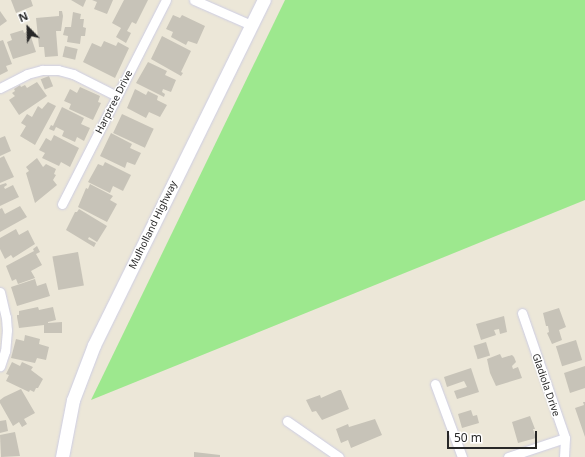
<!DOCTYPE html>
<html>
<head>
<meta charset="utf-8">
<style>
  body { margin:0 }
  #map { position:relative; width:585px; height:457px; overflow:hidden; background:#ece7d8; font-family:"Noto Sans",sans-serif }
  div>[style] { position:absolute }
  .green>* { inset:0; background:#9de88e }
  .building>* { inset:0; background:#c7c3b8; transform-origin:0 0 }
  .roads { filter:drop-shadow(0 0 1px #cdcde3) drop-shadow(0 0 1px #cdcde3) }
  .minor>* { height:9px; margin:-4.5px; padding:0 4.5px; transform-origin:4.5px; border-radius:4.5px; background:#fff }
  .secondary>* { height:13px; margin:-6.5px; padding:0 6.5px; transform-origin:6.5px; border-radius:6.5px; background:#fff }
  span { translate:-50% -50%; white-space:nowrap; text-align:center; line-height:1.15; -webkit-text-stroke:3px #fff; paint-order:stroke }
  .street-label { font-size:10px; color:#282828 }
  .north { position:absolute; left:8px; top:8px; width:40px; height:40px; -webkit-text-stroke:3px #fff; paint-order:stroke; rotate:337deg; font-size:11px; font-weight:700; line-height:16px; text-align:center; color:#282828 }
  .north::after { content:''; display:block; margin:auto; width:14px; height:18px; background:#282828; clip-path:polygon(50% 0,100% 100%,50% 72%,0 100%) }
  .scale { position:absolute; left:447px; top:431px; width:90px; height:18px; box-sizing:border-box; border:2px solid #282828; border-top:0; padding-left:5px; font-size:12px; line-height:14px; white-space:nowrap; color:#282828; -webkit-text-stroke:3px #fff; paint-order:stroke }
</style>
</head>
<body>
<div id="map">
  <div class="green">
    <div style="clip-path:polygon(285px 0,585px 0,585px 200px,91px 400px)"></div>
  </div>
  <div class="building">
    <div style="clip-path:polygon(11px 0,31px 0,33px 6px,16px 13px)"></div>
    <div style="clip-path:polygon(71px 0,86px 0,83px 7px)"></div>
    <div style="clip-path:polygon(92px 0,113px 0,107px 14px,94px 9px,97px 2px)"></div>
    <div style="clip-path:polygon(124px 0,148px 0,136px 24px,132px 22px,127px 31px,131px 33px,126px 43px,116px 37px,121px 28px,112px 23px)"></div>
    <div style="clip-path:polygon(0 11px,7px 21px,0 26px)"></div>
    <div style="clip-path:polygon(59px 11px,62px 11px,63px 16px,61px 31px,56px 31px,58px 56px,45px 57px,44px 47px,39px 47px,36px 18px,59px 16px)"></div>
    <div style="clip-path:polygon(73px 12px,81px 14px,80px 19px,84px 19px,83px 27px,86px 28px,85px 36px,81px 36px,80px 44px,67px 42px,68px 36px,63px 35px,65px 27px,71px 27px)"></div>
    <div style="clip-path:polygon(173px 15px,180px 18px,182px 15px,205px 26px,197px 44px,188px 41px,186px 45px,171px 37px,173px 32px,166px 29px)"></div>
    <div style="clip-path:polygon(23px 30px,24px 33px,29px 31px,36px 52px,13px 59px,7px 42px,12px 40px,10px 34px)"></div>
    <div style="clip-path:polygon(162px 36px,191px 51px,181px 72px,183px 73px,181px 76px,151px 59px)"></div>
    <div style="clip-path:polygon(3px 40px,12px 64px,6px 66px,8px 71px,0 75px,0 41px)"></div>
    <div style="clip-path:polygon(104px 41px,116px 46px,118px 42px,129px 48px,115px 78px,83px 62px,92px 43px,101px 47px)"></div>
    <div style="left:65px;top:46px;width:13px;height:11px;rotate:13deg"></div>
    <div style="clip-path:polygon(148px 62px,167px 71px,165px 75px,176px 80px,171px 92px,163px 89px,162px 92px,165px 94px,164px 97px,136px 83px)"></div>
    <div style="left:49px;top:76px;width:11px;height:9px;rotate:68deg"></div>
    <div style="clip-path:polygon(37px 82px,47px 96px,19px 115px,9px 100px,15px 96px,12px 93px,15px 91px,14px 89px,20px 85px,21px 87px,25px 85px,27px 88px)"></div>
    <div style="clip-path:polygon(80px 87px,100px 96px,98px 102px,101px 103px,93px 120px,69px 109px,71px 104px,64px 101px,70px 89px,77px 93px)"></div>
    <div style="clip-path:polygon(135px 89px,146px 95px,148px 91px,158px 96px,157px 100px,167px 105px,160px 117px,149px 112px,146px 118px,127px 108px)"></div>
    <div style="clip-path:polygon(48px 102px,56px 106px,35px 145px,20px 136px,26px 126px,21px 123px,27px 114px,32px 117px,38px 106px,42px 109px)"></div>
    <div style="clip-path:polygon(62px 107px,84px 118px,81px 124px,90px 128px,84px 141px,77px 137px,75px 142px,62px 136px,64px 131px,56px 127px,54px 131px,49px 129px,51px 125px,53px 126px)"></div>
    <div style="left:122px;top:114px;width:35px;height:21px;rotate:25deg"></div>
    <div style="clip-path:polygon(111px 133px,132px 144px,130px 148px,141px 153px,135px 165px,127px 162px,125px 168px,100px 156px)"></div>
    <div style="clip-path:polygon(54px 135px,79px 148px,70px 167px,61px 162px,59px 166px,42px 158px,45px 153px,39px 150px,46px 138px,51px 141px)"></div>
    <div style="clip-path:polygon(5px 136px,11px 151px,0 156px,0 138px)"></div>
    <div style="clip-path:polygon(4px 156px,14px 177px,0 183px,0 158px)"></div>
    <div style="clip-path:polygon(37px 158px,43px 167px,46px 164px,56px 169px,54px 174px,56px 175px,53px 180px,57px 185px,35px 203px,26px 173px,29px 171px,26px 167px)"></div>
    <div style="clip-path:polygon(105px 162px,131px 175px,123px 191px,113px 186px,110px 193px,88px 182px,98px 164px,103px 166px)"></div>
    <div style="clip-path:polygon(6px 183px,7px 185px,4px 187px,5px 189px,13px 185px,19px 197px,0 206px,0 185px)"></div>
    <div style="clip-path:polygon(90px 184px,113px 196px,110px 200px,117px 204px,107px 222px,78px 207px,86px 188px,88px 189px)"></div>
    <div style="clip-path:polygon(20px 206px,27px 217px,0 232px,0 209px,2px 208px,5px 214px)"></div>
    <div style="clip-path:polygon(79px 209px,107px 226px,97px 242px,89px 237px,88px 239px,96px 243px,94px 247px,66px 230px,75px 212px,77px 212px)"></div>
    <div style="clip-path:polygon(16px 229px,19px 235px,28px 230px,35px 244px,13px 258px,11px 255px,5px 259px,0 249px,0 238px)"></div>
    <div style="clip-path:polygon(37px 246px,40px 252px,36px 254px,42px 265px,31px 271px,35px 278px,18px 284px,16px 279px,12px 281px,6px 266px,34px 251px,33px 249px)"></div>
    <div style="left:78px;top:252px;width:34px;height:26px;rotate:80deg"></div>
    <div style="clip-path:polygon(35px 279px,37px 286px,46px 283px,50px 296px,17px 306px,11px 287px)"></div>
    <div style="clip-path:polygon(38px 307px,39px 310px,53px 307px,56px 320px,48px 322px,48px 323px,62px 322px,62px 333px,44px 333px,44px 325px,19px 328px,17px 317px,17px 315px,19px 315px,19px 311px)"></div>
    <div style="clip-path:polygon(559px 308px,566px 327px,559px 330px,562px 340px,552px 344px,547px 333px,549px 332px,548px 326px,546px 326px,543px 313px)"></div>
    <div style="clip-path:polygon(504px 316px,507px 332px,500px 334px,499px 329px,494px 330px,496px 335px,481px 340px,476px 324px)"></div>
    <div style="clip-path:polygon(25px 335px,40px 339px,39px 344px,49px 347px,46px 360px,37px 358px,35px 363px,11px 358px,16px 339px,24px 341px)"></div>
    <div style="left:576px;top:340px;width:21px;height:21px;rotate:73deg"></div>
    <div style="left:486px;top:342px;width:14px;height:13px;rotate:73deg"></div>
    <div style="clip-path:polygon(500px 354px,502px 358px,512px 355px,514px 357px,516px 362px,512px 366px,513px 369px,518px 367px,522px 378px,496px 386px,490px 373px,487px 359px)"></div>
    <div style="clip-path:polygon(12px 362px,20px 366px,22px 362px,33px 367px,31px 370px,43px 379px,38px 388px,36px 388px,34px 392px,30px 390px,29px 392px,6px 381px,9px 375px,6px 374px)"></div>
    <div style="clip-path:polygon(585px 366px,585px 388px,570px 393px,564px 373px)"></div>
    <div style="clip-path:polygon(471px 368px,479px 392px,457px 399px,454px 391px,467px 387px,464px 381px,447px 387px,444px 377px)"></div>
    <div style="clip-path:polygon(21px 389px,35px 413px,24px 419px,27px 424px,22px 427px,19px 422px,13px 426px,0 403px,0 400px,4px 397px)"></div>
    <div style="clip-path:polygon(339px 390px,341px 390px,349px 409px,322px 420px,316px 411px,312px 412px,306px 400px,320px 395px,321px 398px)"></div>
    <div style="clip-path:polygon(583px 402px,585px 402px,585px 437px,575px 408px,584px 405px)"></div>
    <div style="clip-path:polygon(471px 410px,473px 416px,477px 415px,479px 423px,462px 428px,458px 414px)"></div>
    <div style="clip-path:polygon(530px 416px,535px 429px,533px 429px,536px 438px,518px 443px,512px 422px)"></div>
    <div style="clip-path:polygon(375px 419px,382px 435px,351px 448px,348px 440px,341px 443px,336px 429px,348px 424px,349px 427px)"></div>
    <div style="clip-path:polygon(6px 420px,8px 431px,0 433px,0 421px)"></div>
    <div style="clip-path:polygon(15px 432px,20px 456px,1px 457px,0 435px)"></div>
    <div style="clip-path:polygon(194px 452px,220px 455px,220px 457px,194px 457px)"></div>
  </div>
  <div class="roads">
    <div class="minor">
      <div style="left:194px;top:0;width:62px;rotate:23.7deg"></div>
      <div style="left:0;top:88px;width:30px;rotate:-27deg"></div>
      <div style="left:27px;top:74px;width:16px;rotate:-15deg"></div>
      <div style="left:42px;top:70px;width:16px"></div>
      <div style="left:58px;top:70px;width:16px;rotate:15deg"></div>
      <div style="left:73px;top:74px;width:49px;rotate:26.6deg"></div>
      <div style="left:62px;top:204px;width:229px;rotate:-63deg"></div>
      <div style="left:0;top:292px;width:26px;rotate:77deg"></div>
      <div style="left:6px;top:317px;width:13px;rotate:86deg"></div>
      <div style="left:7px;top:330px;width:21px;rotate:95deg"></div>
      <div style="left:5px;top:351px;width:16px;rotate:108deg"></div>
      <div style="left:522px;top:313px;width:132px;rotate:71deg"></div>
      <div style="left:565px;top:438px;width:19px;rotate:93deg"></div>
      <div style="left:435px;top:384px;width:78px;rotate:69.7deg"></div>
      <div style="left:287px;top:421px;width:63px;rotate:34.7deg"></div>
      <div style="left:508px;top:457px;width:60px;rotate:-18.4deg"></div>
    </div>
    <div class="secondary">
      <div style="left:62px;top:457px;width:58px;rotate:-79.1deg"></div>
      <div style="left:73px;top:400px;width:59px;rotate:-69.1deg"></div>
      <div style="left:94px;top:345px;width:385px;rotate:-63.8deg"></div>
    </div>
  </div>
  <div class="street-label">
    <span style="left:114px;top:102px;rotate:-63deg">Harptree Drive</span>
    <span style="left:153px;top:225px;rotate:-64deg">Mulholland Highway</span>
    <span style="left:546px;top:385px;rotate:71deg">Gladiola Drive</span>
  </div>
  <div class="north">N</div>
  <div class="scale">50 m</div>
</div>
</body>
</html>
